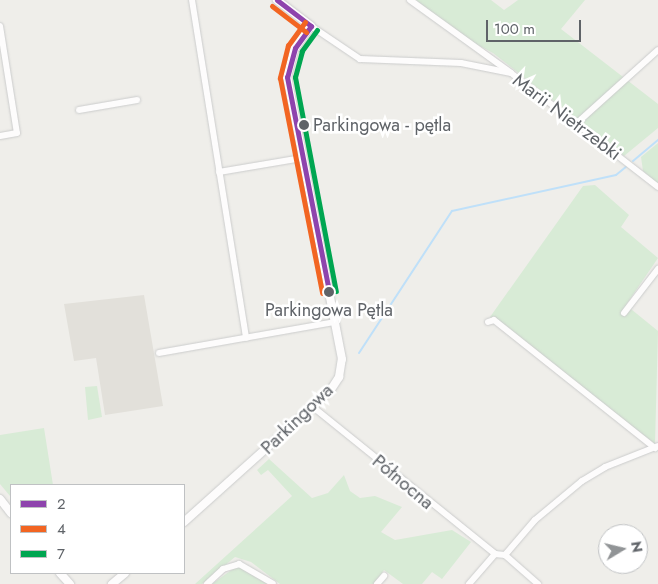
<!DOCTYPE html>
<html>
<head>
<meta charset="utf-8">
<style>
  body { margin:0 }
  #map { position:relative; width:658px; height:584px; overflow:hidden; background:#efeeea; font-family:Jost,sans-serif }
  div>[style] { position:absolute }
  .education>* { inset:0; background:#e2e0da }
  .green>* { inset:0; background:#d8ebd6 }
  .stream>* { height:2px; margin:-1px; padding:0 1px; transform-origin:1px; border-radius:1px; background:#bfe0f9 }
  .roads { filter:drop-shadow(0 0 1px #cbcccc) drop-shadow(0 0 1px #cbcccc) }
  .minor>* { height:6px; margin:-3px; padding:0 3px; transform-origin:3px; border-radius:3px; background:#fdfcfc }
  .tertiary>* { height:8px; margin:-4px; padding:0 4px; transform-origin:4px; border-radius:4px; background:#fdfcfc }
  .bus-1>* { height:5px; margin:-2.5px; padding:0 2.5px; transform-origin:2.5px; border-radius:2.5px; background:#8e44ad }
  .bus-2>* { height:5px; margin:-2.5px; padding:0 2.5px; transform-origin:2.5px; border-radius:2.5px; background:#f26522 }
  .bus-3>* { height:5px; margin:-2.5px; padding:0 2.5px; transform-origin:2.5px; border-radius:2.5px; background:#00a651 }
  .dots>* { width:14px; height:14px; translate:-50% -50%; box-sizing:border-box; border:2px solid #fff; border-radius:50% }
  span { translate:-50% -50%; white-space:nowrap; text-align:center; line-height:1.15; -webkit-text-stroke:5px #fff; paint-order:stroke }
  .bus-label { font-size:18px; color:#5f6368 }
  .left { translate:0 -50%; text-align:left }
  .street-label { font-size:19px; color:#5f6368 }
  .legend { position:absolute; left:10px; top:484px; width:175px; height:90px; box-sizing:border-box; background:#fff; border:1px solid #bfc1c3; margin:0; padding:6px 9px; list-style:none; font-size:15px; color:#5f6368 }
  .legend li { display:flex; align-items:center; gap:10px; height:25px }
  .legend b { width:25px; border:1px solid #bfc1c3 }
  .north { position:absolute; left:598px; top:524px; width:50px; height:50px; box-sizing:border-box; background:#fff; border:1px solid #bfc1c3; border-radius:50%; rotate:81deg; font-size:14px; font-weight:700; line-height:20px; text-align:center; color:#5f6368 }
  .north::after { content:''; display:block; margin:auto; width:18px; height:22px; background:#919496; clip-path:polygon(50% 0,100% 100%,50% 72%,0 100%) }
  .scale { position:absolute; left:486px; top:20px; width:95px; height:22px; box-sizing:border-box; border:2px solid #5f6368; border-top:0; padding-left:6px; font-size:15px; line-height:18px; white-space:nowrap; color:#5f6368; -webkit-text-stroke:4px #fff; paint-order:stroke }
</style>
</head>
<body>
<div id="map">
  <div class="education">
    <div style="clip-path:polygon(144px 295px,163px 406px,105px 415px,96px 358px,74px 361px,64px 304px)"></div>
  </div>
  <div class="green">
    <div style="clip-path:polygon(416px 0,491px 0,504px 10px,518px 0,585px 0,561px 29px,658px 104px,658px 128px,624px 156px,493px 53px,457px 34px)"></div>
    <div style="clip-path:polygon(658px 143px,658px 184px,643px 171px,641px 157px)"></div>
    <div style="clip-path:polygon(595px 185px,629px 215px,621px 227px,658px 258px,626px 305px,658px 331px,655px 444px,490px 317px,583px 186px)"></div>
    <div style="clip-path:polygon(97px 386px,102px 417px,88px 420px,85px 387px)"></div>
    <div style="clip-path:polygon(44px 428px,53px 485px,11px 485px,10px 496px,0 484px,0 435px)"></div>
    <div style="clip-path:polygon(269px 459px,312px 498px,328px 493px,344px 475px,350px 491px,360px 498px,375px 496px,402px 507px,381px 532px,395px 540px,452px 530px,471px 542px,442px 579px,432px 572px,422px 584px,403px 584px,384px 570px,374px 584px,280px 584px,251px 562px,235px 557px,202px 584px,195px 584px,292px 496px,268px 470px,261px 475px,257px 470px)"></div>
    <div style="clip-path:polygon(237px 566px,269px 584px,212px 584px)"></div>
  </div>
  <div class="stream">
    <div style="left:633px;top:161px;width:33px;rotate:-40deg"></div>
    <div style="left:359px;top:353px;width:170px;rotate:-56.8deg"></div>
    <div style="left:452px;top:211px;width:168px;rotate:-12.4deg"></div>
    <div style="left:616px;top:175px;width:13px;rotate:-39deg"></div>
  </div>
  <div class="roads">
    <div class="minor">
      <div style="left:192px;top:0;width:342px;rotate:80.9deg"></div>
      <div style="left:410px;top:0;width:123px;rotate:35.8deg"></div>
      <div style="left:0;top:26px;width:108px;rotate:81deg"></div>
      <div style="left:17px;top:133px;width:17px;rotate:170deg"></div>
      <div style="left:311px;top:26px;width:59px;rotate:34deg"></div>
      <div style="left:360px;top:59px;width:101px;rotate:2.3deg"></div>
      <div style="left:461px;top:63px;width:51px;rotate:11.3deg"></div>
      <div style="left:511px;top:73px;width:186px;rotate:37.8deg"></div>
      <div style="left:79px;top:110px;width:59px;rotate:-9.8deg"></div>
      <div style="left:577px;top:123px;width:109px;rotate:-42deg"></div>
      <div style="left:219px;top:172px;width:84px;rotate:-9.6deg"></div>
      <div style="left:624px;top:313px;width:56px;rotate:-52.3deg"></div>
      <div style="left:488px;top:322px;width:6px;rotate:-18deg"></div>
      <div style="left:494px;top:320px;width:206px;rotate:38.5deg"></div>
      <div style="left:159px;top:353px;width:179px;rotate:-10deg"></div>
      <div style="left:313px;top:407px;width:234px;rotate:38.9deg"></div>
      <div style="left:505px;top:555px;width:46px;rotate:-49.4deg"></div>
      <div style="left:535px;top:520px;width:61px;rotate:-39.7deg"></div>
      <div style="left:582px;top:481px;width:27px;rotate:-31deg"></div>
      <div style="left:605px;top:467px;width:57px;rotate:-21.6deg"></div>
      <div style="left:505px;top:555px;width:44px;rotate:41.3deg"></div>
      <div style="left:207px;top:584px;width:22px;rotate:-43deg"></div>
      <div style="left:223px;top:569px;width:17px;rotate:-17deg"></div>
      <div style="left:239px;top:564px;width:39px;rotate:30deg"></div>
      <div style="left:377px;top:584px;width:11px;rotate:-49deg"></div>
      <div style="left:469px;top:584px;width:40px;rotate:-49deg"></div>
      <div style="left:495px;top:554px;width:10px;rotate:6deg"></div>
    </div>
    <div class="tertiary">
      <div style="left:0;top:499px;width:18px;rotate:52deg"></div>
      <div style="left:184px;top:522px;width:196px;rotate:-41.9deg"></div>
      <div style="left:330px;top:391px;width:17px;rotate:-57deg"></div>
      <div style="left:339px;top:377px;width:18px;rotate:-81deg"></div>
      <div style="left:342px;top:359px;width:287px;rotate:-101deg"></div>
      <div style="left:287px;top:77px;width:30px;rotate:-75deg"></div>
      <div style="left:295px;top:48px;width:27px;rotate:-54deg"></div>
      <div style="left:311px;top:26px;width:43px;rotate:-142.6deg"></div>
      <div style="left:60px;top:573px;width:15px;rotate:48deg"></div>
      <div style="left:112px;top:584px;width:17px;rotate:-40deg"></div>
    </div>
  </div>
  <div class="bus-1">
    <div style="left:277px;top:0;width:43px;rotate:37.4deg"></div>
    <div style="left:311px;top:26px;width:27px;rotate:126deg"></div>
    <div style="left:295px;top:48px;width:30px;rotate:105deg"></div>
    <div style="left:287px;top:77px;width:219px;rotate:78.9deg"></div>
  </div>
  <div class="bus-2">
    <div style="left:272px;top:6px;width:43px;rotate:37.4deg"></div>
    <div style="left:305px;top:22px;width:29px;rotate:126deg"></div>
    <div style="left:288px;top:45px;width:34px;rotate:104deg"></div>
    <div style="left:280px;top:78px;width:219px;rotate:78.9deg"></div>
  </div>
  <div class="bus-3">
    <div style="left:317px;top:30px;width:26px;rotate:126deg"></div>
    <div style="left:302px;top:51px;width:27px;rotate:105deg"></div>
    <div style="left:295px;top:77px;width:218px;rotate:79.2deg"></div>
  </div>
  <div class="dots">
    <div style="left:304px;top:125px;background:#5f6368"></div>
    <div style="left:329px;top:292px;background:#5f6368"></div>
  </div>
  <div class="bus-label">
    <span class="left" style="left:313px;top:125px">Parkingowa - pętla</span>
    <span style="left:329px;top:310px">Parkingowa Pętla</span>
  </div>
  <div class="street-label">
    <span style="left:567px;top:117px;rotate:37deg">Marii Nietrzebki</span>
    <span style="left:297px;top:419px;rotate:-44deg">Parkingowa</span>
    <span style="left:403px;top:482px;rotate:40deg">Północna</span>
  </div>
  <ul class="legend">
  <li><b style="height:6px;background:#8e44ad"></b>2</li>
  <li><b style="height:6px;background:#f26522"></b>4</li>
  <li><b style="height:6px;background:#00a651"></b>7</li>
  </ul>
  <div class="north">N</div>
  <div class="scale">100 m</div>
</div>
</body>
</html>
